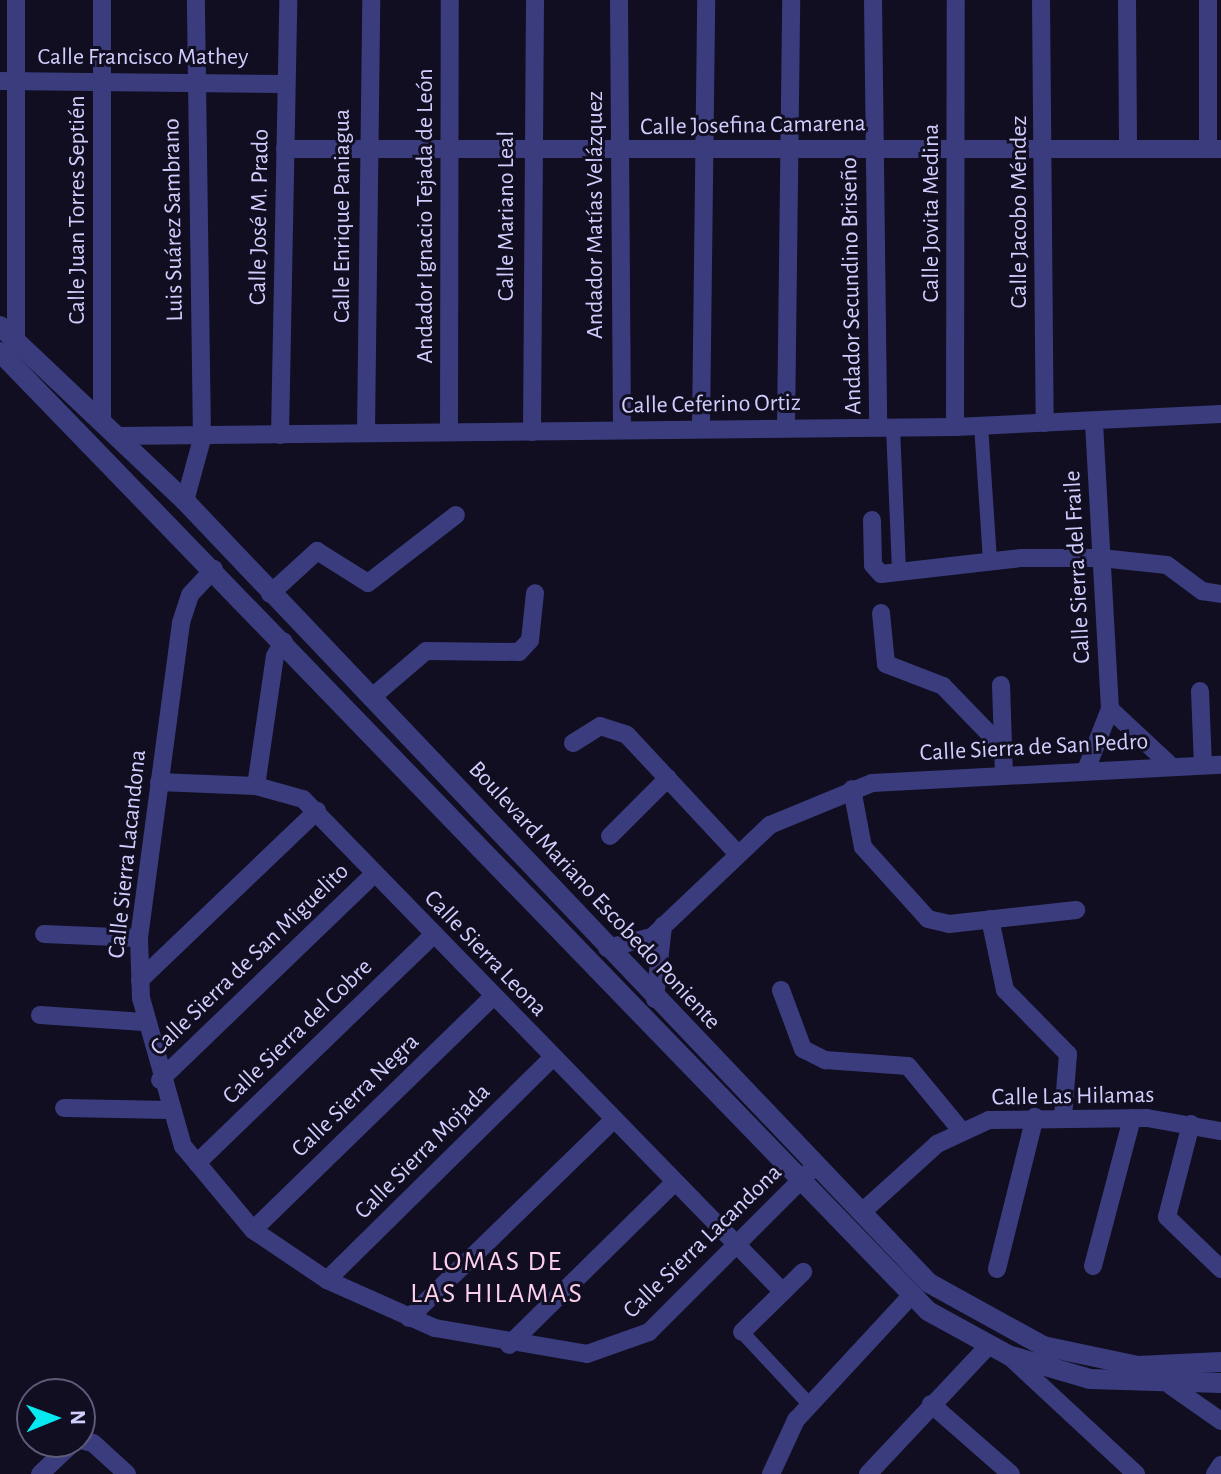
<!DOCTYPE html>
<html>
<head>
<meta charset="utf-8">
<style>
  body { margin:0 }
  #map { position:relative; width:1221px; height:1474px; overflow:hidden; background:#100e20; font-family:"Alegreya Sans",sans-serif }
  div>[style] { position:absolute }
  .pedestrian>* { height:14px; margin:-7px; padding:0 7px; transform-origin:7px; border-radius:7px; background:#3a3c7e }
  .minor>* { height:18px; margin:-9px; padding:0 9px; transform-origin:9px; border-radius:9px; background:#3a3c7e }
  .tertiary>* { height:20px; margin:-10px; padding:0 10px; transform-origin:10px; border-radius:10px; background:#3a3c7e }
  span { translate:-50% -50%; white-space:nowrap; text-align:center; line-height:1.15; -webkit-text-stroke:6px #100e20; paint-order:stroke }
  .street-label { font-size:24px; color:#d1cefe }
  .quarter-label { font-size:28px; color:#fed0f0; letter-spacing:2px }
  .north { position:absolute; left:16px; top:1378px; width:80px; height:80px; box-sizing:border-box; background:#100e20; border:2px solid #5d5b79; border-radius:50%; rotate:89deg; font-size:22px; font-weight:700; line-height:32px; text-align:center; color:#d1cefe }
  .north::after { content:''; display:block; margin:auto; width:28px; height:36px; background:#07e9f1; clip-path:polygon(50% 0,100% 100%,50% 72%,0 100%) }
</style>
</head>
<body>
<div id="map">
  <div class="pedestrian">
    <div style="left:981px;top:425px;width:137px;rotate:86.2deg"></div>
    <div style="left:893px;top:427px;width:145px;rotate:87.6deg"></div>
    <div style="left:742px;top:1332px;width:98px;rotate:47.1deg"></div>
  </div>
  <div class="minor">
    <div style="left:619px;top:0;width:430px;rotate:89.6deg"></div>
    <div style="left:873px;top:0;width:427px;rotate:89.3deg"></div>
    <div style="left:1041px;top:0;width:423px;rotate:89.5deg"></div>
    <div style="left:1127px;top:0;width:148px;rotate:89.6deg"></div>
    <div style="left:0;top:81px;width:285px;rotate:0.6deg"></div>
    <div style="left:285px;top:149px;width:936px"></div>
    <div style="left:1208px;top:149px;width:149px;rotate:-90deg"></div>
    <div style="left:16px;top:338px;width:338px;rotate:-90deg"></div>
    <div style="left:102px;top:420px;width:420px;rotate:-90deg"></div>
    <div style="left:701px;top:427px;width:427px;rotate:-89.3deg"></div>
    <div style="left:786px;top:427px;width:427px;rotate:-89.3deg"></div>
    <div style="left:955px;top:427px;width:427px;rotate:-89.9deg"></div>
    <div style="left:366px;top:432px;width:432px;rotate:-89.3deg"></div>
    <div style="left:449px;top:432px;width:432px;rotate:-89.9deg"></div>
    <div style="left:532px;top:432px;width:432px;rotate:-89.6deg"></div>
    <div style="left:280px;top:435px;width:435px;rotate:-88.9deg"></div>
    <div style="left:116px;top:436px;width:839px;rotate:-0.61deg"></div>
    <div style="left:955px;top:427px;width:266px;rotate:-2.8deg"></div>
    <div style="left:185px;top:501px;width:64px;rotate:-74.7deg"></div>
    <div style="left:202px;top:439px;width:439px;rotate:-90.8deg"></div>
    <div style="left:872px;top:520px;width:45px;rotate:88.7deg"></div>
    <div style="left:873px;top:565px;width:12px;rotate:48deg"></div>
    <div style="left:881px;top:574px;width:142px;rotate:-6.5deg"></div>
    <div style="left:1022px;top:558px;width:79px"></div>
    <div style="left:1101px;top:558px;width:66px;rotate:6.1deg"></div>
    <div style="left:1167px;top:565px;width:44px;rotate:36.6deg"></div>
    <div style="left:1202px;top:591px;width:19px;rotate:9deg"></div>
    <div style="left:214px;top:569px;width:35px;rotate:133deg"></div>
    <div style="left:190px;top:595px;width:29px;rotate:108deg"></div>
    <div style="left:181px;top:623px;width:318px;rotate:97.6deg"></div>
    <div style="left:139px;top:938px;width:60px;rotate:88.1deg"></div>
    <div style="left:141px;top:998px;width:154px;rotate:74.2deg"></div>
    <div style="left:183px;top:1146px;width:109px;rotate:50.2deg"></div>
    <div style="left:253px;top:1230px;width:89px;rotate:34deg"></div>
    <div style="left:327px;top:1280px;width:118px;rotate:24deg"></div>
    <div style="left:435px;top:1328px;width:154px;rotate:9.7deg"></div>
    <div style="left:587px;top:1354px;width:66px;rotate:-19.5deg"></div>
    <div style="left:649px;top:1332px;width:229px;rotate:-45deg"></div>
    <div style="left:270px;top:594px;width:64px;rotate:-42.5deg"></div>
    <div style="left:317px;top:551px;width:60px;rotate:32.1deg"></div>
    <div style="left:368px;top:583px;width:111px;rotate:-37.7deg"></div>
    <div style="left:881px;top:613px;width:51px;rotate:84.4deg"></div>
    <div style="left:886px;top:664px;width:61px;rotate:21.1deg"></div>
    <div style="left:943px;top:686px;width:86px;rotate:45.9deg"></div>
    <div style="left:1001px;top:685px;width:90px;rotate:88.1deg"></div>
    <div style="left:1200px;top:691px;width:74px;rotate:87.7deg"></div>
    <div style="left:371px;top:698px;width:72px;rotate:-40.5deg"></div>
    <div style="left:426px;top:651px;width:93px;rotate:0.6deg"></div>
    <div style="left:519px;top:652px;width:16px;rotate:-47deg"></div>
    <div style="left:530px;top:640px;width:47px;rotate:-83.9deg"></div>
    <div style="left:1110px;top:709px;width:81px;rotate:43deg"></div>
    <div style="left:573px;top:743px;width:32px;rotate:-32deg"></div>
    <div style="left:600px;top:726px;width:28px;rotate:18deg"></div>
    <div style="left:627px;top:735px;width:158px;rotate:47deg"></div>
    <div style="left:1086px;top:770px;width:66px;rotate:-68.5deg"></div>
    <div style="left:1110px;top:709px;width:287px;rotate:-93.2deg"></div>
    <div style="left:159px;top:782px;width:97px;rotate:2.4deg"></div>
    <div style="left:256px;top:786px;width:49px;rotate:15.5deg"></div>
    <div style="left:303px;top:799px;width:688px;rotate:45.77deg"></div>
    <div style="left:256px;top:786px;width:131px;rotate:-81.7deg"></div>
    <div style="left:275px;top:656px;width:17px;rotate:-59deg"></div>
    <div style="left:852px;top:789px;width:59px;rotate:79.3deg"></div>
    <div style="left:863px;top:847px;width:97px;rotate:47.9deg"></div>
    <div style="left:928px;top:919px;width:22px;rotate:13deg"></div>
    <div style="left:949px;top:924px;width:128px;rotate:-6.3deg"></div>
    <div style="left:610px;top:836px;width:82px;rotate:-45deg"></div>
    <div style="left:990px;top:919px;width:73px;rotate:78.1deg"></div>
    <div style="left:1005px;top:990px;width:90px;rotate:45.5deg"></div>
    <div style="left:1068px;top:1054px;width:63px;rotate:94.5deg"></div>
    <div style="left:44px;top:934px;width:95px;rotate:2.4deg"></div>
    <div style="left:607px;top:948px;width:46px;rotate:-13.7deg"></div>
    <div style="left:652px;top:937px;width:163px;rotate:-43.5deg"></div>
    <div style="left:770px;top:825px;width:110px;rotate:-22.4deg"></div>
    <div style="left:872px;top:783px;width:349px;rotate:-3deg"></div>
    <div style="left:140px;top:980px;width:245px;rotate:-43.7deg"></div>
    <div style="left:781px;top:990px;width:63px;rotate:69.6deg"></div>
    <div style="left:803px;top:1049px;width:25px;rotate:27deg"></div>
    <div style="left:825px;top:1060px;width:83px;rotate:4.1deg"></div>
    <div style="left:908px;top:1066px;width:82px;rotate:50.5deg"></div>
    <div style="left:655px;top:999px;width:74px;rotate:-83.8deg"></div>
    <div style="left:40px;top:1015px;width:104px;rotate:3.9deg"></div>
    <div style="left:160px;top:1080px;width:297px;rotate:-43.9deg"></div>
    <div style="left:64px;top:1108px;width:106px;rotate:1.1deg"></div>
    <div style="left:1191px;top:1124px;width:96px;rotate:104.5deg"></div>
    <div style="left:1167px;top:1217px;width:75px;rotate:43.9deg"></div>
    <div style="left:197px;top:1163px;width:328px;rotate:-44deg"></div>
    <div style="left:861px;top:1213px;width:103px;rotate:-42.2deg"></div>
    <div style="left:937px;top:1144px;width:57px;rotate:-24.8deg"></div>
    <div style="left:989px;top:1120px;width:158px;rotate:-0.7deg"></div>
    <div style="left:1147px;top:1118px;width:75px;rotate:10deg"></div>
    <div style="left:253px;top:1230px;width:334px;rotate:-44.2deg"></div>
    <div style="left:1093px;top:1266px;width:153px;rotate:-75.2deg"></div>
    <div style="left:997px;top:1269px;width:157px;rotate:-76deg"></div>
    <div style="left:327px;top:1280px;width:316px;rotate:-44.6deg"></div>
    <div style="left:409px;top:1318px;width:283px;rotate:-44.1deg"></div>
    <div style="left:742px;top:1332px;width:86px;rotate:-44.5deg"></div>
    <div style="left:509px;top:1345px;width:230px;rotate:-44.5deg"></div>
    <div style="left:1008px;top:1355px;width:175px;rotate:42.9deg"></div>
    <div style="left:1171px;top:1386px;width:61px;rotate:35deg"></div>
    <div style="left:931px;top:1404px;width:106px;rotate:41.2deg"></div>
    <div style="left:80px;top:1440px;width:13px;rotate:13deg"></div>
    <div style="left:93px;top:1443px;width:46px;rotate:42.4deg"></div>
    <div style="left:40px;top:1474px;width:47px;rotate:-43.3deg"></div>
    <div style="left:771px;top:1474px;width:60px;rotate:-65.2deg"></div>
    <div style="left:796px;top:1420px;width:169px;rotate:-47.2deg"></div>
    <div style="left:868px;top:1474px;width:175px;rotate:-46.8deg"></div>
    <div style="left:1215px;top:1474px;width:11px;rotate:-56deg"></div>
  </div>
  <div class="tertiary">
    <div style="left:0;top:326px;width:255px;rotate:43.4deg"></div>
    <div style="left:185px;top:501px;width:1079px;rotate:46.43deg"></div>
    <div style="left:929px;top:1283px;width:130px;rotate:28.9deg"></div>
    <div style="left:1043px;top:1346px;width:97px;rotate:11.9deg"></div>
    <div style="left:1138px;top:1366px;width:83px;rotate:-2.8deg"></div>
    <div style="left:0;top:352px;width:1334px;rotate:45.94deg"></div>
    <div style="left:928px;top:1311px;width:91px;rotate:28.8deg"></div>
    <div style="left:1008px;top:1355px;width:85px;rotate:16.3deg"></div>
    <div style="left:1090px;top:1379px;width:131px;rotate:1.7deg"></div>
  </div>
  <div class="street-label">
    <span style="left:143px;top:58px">Calle Francisco Mathey</span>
    <span style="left:753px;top:126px;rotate:-1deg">Calle Josefina Camarena</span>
    <span style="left:78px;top:210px;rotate:-90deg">Calle Juan Torres Septién</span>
    <span style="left:1020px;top:212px;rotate:-90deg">Calle Jacobo Méndez</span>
    <span style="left:932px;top:213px;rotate:-90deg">Calle Jovita Medina</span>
    <span style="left:596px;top:215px;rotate:-90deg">Andador Matías Velázquez</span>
    <span style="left:343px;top:216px;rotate:-90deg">Calle Enrique Paniagua</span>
    <span style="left:426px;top:216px;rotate:-90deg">Andador Ignacio Tejada de León</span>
    <span style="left:507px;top:216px;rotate:-90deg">Calle Mariano Leal</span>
    <span style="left:260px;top:217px;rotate:-89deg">Calle José M. Prado</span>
    <span style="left:174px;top:220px;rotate:-91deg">Luis Suárez Sambrano</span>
    <span style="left:852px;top:286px;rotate:-91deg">Andador Secundino Briseño</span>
    <span style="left:711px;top:405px;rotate:-1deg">Calle Ceferino Ortiz</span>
    <span style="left:1078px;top:567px;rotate:-93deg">Calle Sierra del Fraile</span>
    <span style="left:1034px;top:748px;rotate:-3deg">Calle Sierra de San Pedro</span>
    <span style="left:128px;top:854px;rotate:-84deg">Calle Sierra Lacandona</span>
    <span style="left:594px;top:896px;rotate:47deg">Boulevard Mariano Escobedo Poniente</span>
    <span style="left:485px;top:954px;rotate:46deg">Calle Sierra Leona</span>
    <span style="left:250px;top:960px;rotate:-44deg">Calle Sierra de San Miguelito</span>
    <span style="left:298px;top:1032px;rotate:-44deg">Calle Sierra del Cobre</span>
    <span style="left:356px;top:1096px;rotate:-44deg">Calle Sierra Negra</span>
    <span style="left:1073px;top:1097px;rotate:-1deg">Calle Las Hilamas</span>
    <span style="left:423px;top:1152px;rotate:-45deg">Calle Sierra Mojada</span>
    <span style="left:703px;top:1242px;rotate:-44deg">Calle Sierra Lacandona</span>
  </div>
  <div class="quarter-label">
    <span style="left:497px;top:1278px">LOMAS DE<br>LAS HILAMAS</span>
  </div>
  <div class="north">N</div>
</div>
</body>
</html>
